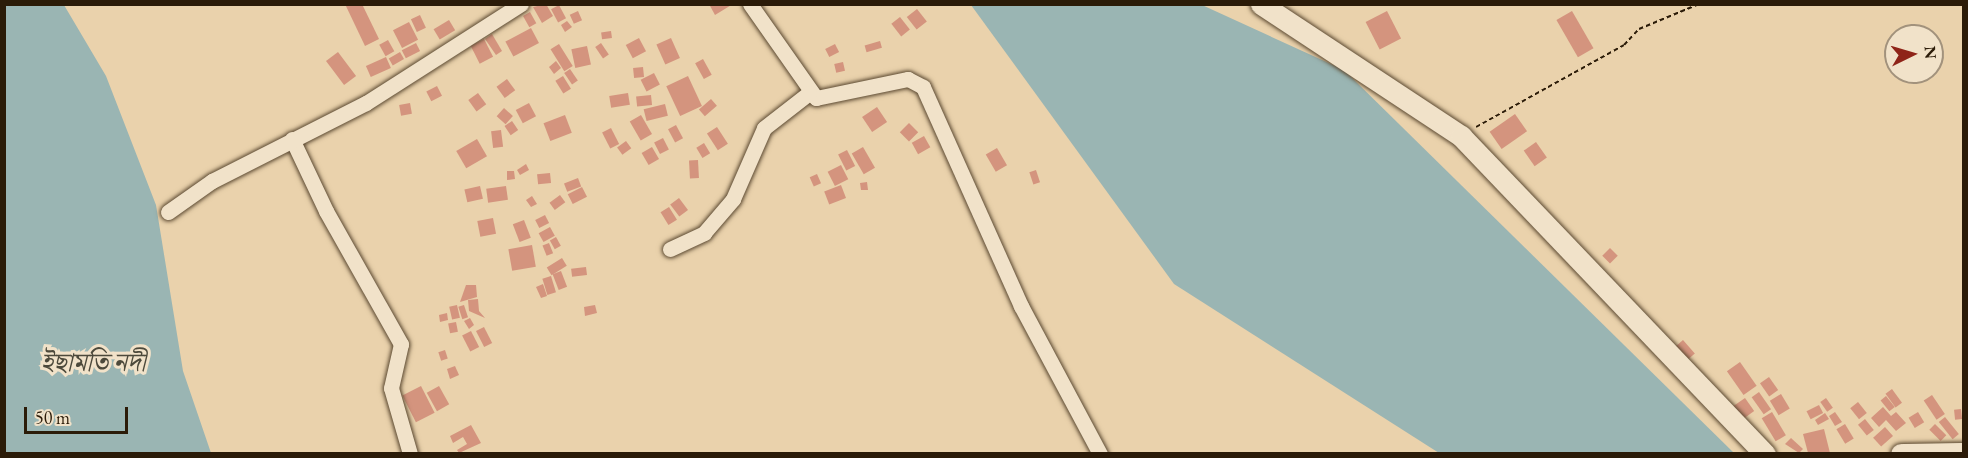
<!DOCTYPE html>
<html>
<head>
<meta charset="utf-8">
<style>
  body { margin:0 }
  #map { position:relative; width:1968px; height:458px; overflow:hidden; background:#ead2ac; font-family:"EB Garamond","Noto Serif Bengali",serif }
  div>[style] { position:absolute }
  .water>* { inset:0; background:#9ab5b3 }
  .building>* { inset:0; background:#d4947e; transform-origin:0 0 }
  .path>* { height:2px; margin-top:-1px; transform-origin:0; background:repeating-linear-gradient(90deg,#2b1b08 0 4.5px,transparent 0 7.5px) }
  .roads { filter:drop-shadow(0 0 2px #5b4931) drop-shadow(0 0 2px #5b4931) }
  .street>* { height:15px; margin:-7.5px; padding:0 7.5px; transform-origin:7.5px; border-radius:7.5px; background:#f1e2c9 }
  .secondary>* { height:21px; margin:-10.5px; padding:0 10.5px; transform-origin:10.5px; border-radius:10.5px; background:#f1e2c9 }
  span { translate:-50% -50%; white-space:nowrap; text-align:center; line-height:1.15; -webkit-text-stroke:6px #f1e2c9; paint-order:stroke }
  .water-label { font-size:26px; color:#4c493b; font-style:italic }
  .frame { position:absolute; inset:0; border:6px solid #2b1b08; pointer-events:none }
  .north { position:absolute; left:1884px; top:24px; width:60px; height:60px; box-sizing:border-box; background:#f1e2c9; border:2px solid #a2927c; border-radius:50%; rotate:85deg; font-size:16px; font-weight:700; line-height:24px; text-align:center; color:#2b1b08 }
  .north::after { content:''; display:block; margin:auto; width:21px; height:27px; background:#8f2418; clip-path:polygon(50% 0,100% 100%,50% 72%,0 100%) }
  .scale { position:absolute; left:24px; top:407px; width:104px; height:27px; box-sizing:border-box; border:3px solid #2b1b08; border-top:0; padding-left:8px; font-size:18px; line-height:21px; white-space:nowrap; color:#2b1b08; -webkit-text-stroke:4px #f1e2c9; paint-order:stroke }
</style>
</head>
<body>
<div id="map">
  <div class="water">
    <div style="clip-path:polygon(4px 5px,64px 5px,106px 76px,156px 205px,183px 371px,211px 453px,5px 453px)"></div>
    <div style="clip-path:polygon(971px 5px,1202px 5px,1344px 70px,1734px 453px,1439px 453px,1174px 284px)"></div>
  </div>
  <div class="building">
    <div style="clip-path:polygon(345px 4px,362px 4px,379px 39px,365px 46px)"></div>
    <div style="clip-path:polygon(546px 4px,553px 16px,542px 23px,533px 7px)"></div>
    <div style="clip-path:polygon(709px 4px,733px 4px,715px 15px)"></div>
    <div style="left:559px;top:5px;width:15px;height:9px;rotate:62deg"></div>
    <div style="left:917px;top:9px;width:16px;height:13px;rotate:52deg"></div>
    <div style="left:578px;top:11px;width:10px;height:9px;rotate:66deg"></div>
    <div style="left:1387px;top:11px;width:31px;height:24px;rotate:63deg"></div>
    <div style="left:1572px;top:11px;width:43px;height:18px;rotate:60deg"></div>
    <div style="left:530px;top:12px;width:13px;height:8px;rotate:61deg"></div>
    <div style="left:420px;top:15px;width:14px;height:10px;rotate:65deg"></div>
    <div style="left:900px;top:17px;width:16px;height:11px;rotate:52deg"></div>
    <div style="left:449px;top:20px;width:12px;height:18px;rotate:59deg"></div>
    <div style="clip-path:polygon(567px 21px,572px 27px,565px 32px,561px 25px)"></div>
    <div style="left:409px;top:22px;width:20px;height:18px;rotate:63deg"></div>
    <div style="left:531px;top:28px;width:17px;height:29px;rotate:62deg"></div>
    <div style="left:611px;top:31px;width:7px;height:10px;rotate:82deg"></div>
    <div style="clip-path:polygon(492px 34px,502px 51px,496px 55px,485px 39px)"></div>
    <div style="left:639px;top:38px;width:15px;height:15px;rotate:62deg"></div>
    <div style="left:671px;top:38px;width:22px;height:16px;rotate:66deg"></div>
    <div style="left:484px;top:39px;width:20px;height:15px;rotate:63deg"></div>
    <div style="left:388px;top:40px;width:13px;height:10px;rotate:61deg"></div>
    <div style="left:880px;top:41px;width:7px;height:16px;rotate:74deg"></div>
    <div style="left:416px;top:43px;width:9px;height:16px;rotate:63deg"></div>
    <div style="left:601px;top:43px;width:14px;height:7px;rotate:56deg"></div>
    <div style="left:559px;top:44px;width:26px;height:10px;rotate:58deg"></div>
    <div style="left:835px;top:44px;width:9px;height:11px;rotate:63deg"></div>
    <div style="left:587px;top:46px;width:19px;height:16px;rotate:78deg"></div>
    <div style="left:338px;top:52px;width:30px;height:15px;rotate:53deg"></div>
    <div style="left:400px;top:52px;width:8px;height:13px;rotate:60deg"></div>
    <div style="left:386px;top:57px;width:12px;height:22px;rotate:66deg"></div>
    <div style="left:703px;top:59px;width:18px;height:9px;rotate:61deg"></div>
    <div style="clip-path:polygon(556px 61px,561px 68px,554px 74px,549px 67px)"></div>
    <div style="left:843px;top:62px;width:9px;height:9px;rotate:77deg"></div>
    <div style="left:643px;top:67px;width:10px;height:10px;rotate:84deg"></div>
    <div style="left:570px;top:69px;width:14px;height:7px;rotate:56deg"></div>
    <div style="left:654px;top:73px;width:13px;height:15px;rotate:63deg"></div>
    <div style="left:563px;top:76px;width:15px;height:9px;rotate:58deg"></div>
    <div style="left:688px;top:76px;width:33px;height:24px;rotate:65deg"></div>
    <div style="left:507px;top:79px;width:14px;height:13px;rotate:54deg"></div>
    <div style="left:437px;top:86px;width:11px;height:12px;rotate:63deg"></div>
    <div style="left:478px;top:93px;width:14px;height:12px;rotate:54deg"></div>
    <div style="left:628px;top:93px;width:12px;height:19px;rotate:81deg"></div>
    <div style="left:651px;top:95px;width:10px;height:15px;rotate:84deg"></div>
    <div style="left:711px;top:99px;width:9px;height:16px;rotate:49deg"></div>
    <div style="left:410px;top:103px;width:11px;height:11px;rotate:80deg"></div>
    <div style="left:529px;top:103px;width:15px;height:15px;rotate:62deg"></div>
    <div style="left:665px;top:104px;width:12px;height:22px;rotate:76deg"></div>
    <div style="left:877px;top:107px;width:18px;height:18px;rotate:56deg"></div>
    <div style="left:504px;top:108px;width:12px;height:11px;rotate:42deg"></div>
    <div style="left:1515px;top:114px;width:21px;height:31px;rotate:55deg"></div>
    <div style="left:565px;top:115px;width:19px;height:23px;rotate:69deg"></div>
    <div style="left:641px;top:115px;width:22px;height:13px;rotate:60deg"></div>
    <div style="left:512px;top:121px;width:11px;height:9px;rotate:56deg"></div>
    <div style="left:909px;top:123px;width:13px;height:13px;rotate:45deg"></div>
    <div style="left:676px;top:125px;width:15px;height:9px;rotate:62deg"></div>
    <div style="left:717px;top:127px;width:20px;height:12px;rotate:57deg"></div>
    <div style="left:611px;top:128px;width:18px;height:10px;rotate:63deg"></div>
    <div style="left:501px;top:130px;width:17px;height:10px;rotate:83deg"></div>
    <div style="left:924px;top:136px;width:13px;height:14px;rotate:61deg"></div>
    <div style="left:663px;top:138px;width:13px;height:10px;rotate:63deg"></div>
    <div style="left:477px;top:139px;width:20px;height:24px;rotate:60deg"></div>
    <div style="left:626px;top:141px;width:9px;height:11px;rotate:54deg"></div>
    <div style="left:1536px;top:142px;width:19px;height:15px;rotate:55deg"></div>
    <div style="left:704px;top:143px;width:12px;height:9px;rotate:59deg"></div>
    <div style="left:652px;top:147px;width:14px;height:12px;rotate:60deg"></div>
    <div style="left:863px;top:147px;width:24px;height:13px;rotate:60deg"></div>
    <div style="left:997px;top:148px;width:20px;height:13px;rotate:60deg"></div>
    <div style="left:847px;top:150px;width:18px;height:10px;rotate:63deg"></div>
    <div style="left:698px;top:160px;width:18px;height:9px;rotate:87deg"></div>
    <div style="clip-path:polygon(526px 164px,529px 170px,520px 175px,517px 170px)"></div>
    <div style="left:841px;top:165px;width:16px;height:15px;rotate:63deg"></div>
    <div style="left:1036px;top:170px;width:13px;height:7px;rotate:72deg"></div>
    <div style="clip-path:polygon(507px 171px,514px 171px,515px 179px,507px 180px)"></div>
    <div style="left:550px;top:173px;width:10px;height:13px;rotate:84deg"></div>
    <div style="left:817px;top:174px;width:10px;height:8px;rotate:66deg"></div>
    <div style="left:578px;top:178px;width:9px;height:15px;rotate:69deg"></div>
    <div style="clip-path:polygon(867px 182px,868px 190px,861px 190px,860px 183px)"></div>
    <div style="left:841px;top:185px;width:14px;height:18px;rotate:69deg"></div>
    <div style="left:480px;top:186px;width:13px;height:16px;rotate:77deg"></div>
    <div style="left:506px;top:186px;width:14px;height:20px;rotate:82deg"></div>
    <div style="left:582px;top:187px;width:11px;height:16px;rotate:63deg"></div>
    <div style="left:560px;top:195px;width:9px;height:13px;rotate:54deg"></div>
    <div style="clip-path:polygon(532px 196px,537px 204px,531px 207px,526px 200px)"></div>
    <div style="left:679px;top:198px;width:15px;height:11px;rotate:53deg"></div>
    <div style="left:669px;top:207px;width:15px;height:10px;rotate:58deg"></div>
    <div style="left:545px;top:215px;width:9px;height:11px;rotate:63deg"></div>
    <div style="left:493px;top:218px;width:16px;height:16px;rotate:79deg"></div>
    <div style="left:524px;top:220px;width:19px;height:12px;rotate:69deg"></div>
    <div style="left:550px;top:227px;width:10px;height:13px;rotate:61deg"></div>
    <div style="left:556px;top:237px;width:10px;height:7px;rotate:61deg"></div>
    <div style="left:549px;top:243px;width:11px;height:7px;rotate:68deg"></div>
    <div style="left:532px;top:245px;width:22px;height:24px;rotate:80deg"></div>
    <div style="left:1610px;top:248px;width:11px;height:11px;rotate:45deg"></div>
    <div style="left:562px;top:258px;width:9px;height:18px;rotate:58deg"></div>
    <div style="left:586px;top:267px;width:8px;height:15px;rotate:83deg"></div>
    <div style="left:561px;top:271px;width:17px;height:9px;rotate:69deg"></div>
    <div style="left:551px;top:276px;width:17px;height:9px;rotate:73deg"></div>
    <div style="clip-path:polygon(543px 284px,547px 296px,541px 298px,536px 287px)"></div>
    <div style="clip-path:polygon(466px 285px,476px 285px,477px 297px,460px 302px)"></div>
    <div style="clip-path:polygon(478px 299px,479px 311px,485px 318px,469px 311px,468px 300px)"></div>
    <div style="left:457px;top:305px;width:13px;height:8px;rotate:77deg"></div>
    <div style="left:464px;top:305px;width:13px;height:6px;rotate:72deg"></div>
    <div style="clip-path:polygon(595px 305px,597px 313px,585px 316px,584px 307px)"></div>
    <div style="clip-path:polygon(447px 313px,448px 320px,440px 322px,439px 315px)"></div>
    <div style="clip-path:polygon(470px 318px,474px 325px,469px 329px,464px 321px)"></div>
    <div style="left:456px;top:322px;width:10px;height:8px;rotate:79deg"></div>
    <div style="left:484px;top:327px;width:18px;height:9px;rotate:63deg"></div>
    <div style="left:471px;top:331px;width:18px;height:10px;rotate:63deg"></div>
    <div style="left:1683px;top:340px;width:18px;height:11px;rotate:49deg"></div>
    <div style="left:445px;top:350px;width:9px;height:7px;rotate:72deg"></div>
    <div style="left:1740px;top:362px;width:29px;height:16px;rotate:55deg"></div>
    <div style="clip-path:polygon(455px 366px,459px 375px,450px 379px,447px 369px)"></div>
    <div style="left:1769px;top:377px;width:16px;height:11px;rotate:55deg"></div>
    <div style="left:421px;top:386px;width:30px;height:21px;rotate:63deg"></div>
    <div style="left:439px;top:386px;width:21px;height:14px;rotate:61deg"></div>
    <div style="left:1892px;top:389px;width:17px;height:8px;rotate:54deg"></div>
    <div style="left:1759px;top:392px;width:21px;height:9px;rotate:55deg"></div>
    <div style="left:1781px;top:394px;width:17px;height:13px;rotate:59deg"></div>
    <div style="left:1932px;top:395px;width:23px;height:10px;rotate:56deg"></div>
    <div style="left:1886px;top:396px;width:14px;height:7px;rotate:51deg"></div>
    <div style="left:1745px;top:398px;width:16px;height:14px;rotate:55deg"></div>
    <div style="left:1826px;top:398px;width:12px;height:7px;rotate:55deg"></div>
    <div style="left:1858px;top:402px;width:14px;height:10px;rotate:51deg"></div>
    <div style="left:1819px;top:405px;width:9px;height:14px;rotate:63deg"></div>
    <div style="clip-path:polygon(1883px 407px,1891px 416px,1896px 412px,1906px 423px,1896px 431px,1886px 420px,1879px 427px,1871px 418px)"></div>
    <div style="left:1961px;top:409px;width:10px;height:7px;rotate:84deg"></div>
    <div style="left:1772px;top:412px;width:27px;height:12px;rotate:59deg"></div>
    <div style="clip-path:polygon(1835px 412px,1842px 422px,1835px 426px,1829px 416px)"></div>
    <div style="left:1918px;top:412px;width:12px;height:11px;rotate:59deg"></div>
    <div style="clip-path:polygon(1825px 413px,1829px 419px,1818px 425px,1815px 420px)"></div>
    <div style="left:1945px;top:417px;width:22px;height:8px;rotate:51deg"></div>
    <div style="left:1865px;top:419px;width:14px;height:9px;rotate:51deg"></div>
    <div style="left:1845px;top:424px;width:17px;height:10px;rotate:59deg"></div>
    <div style="left:1935px;top:424px;width:16px;height:8px;rotate:45deg"></div>
    <div style="clip-path:polygon(471px 425px,481px 443px,459px 453px,457px 450px,467px 444px,463px 437px,453px 443px,450px 436px)"></div>
    <div style="left:1885px;top:427px;width:12px;height:16px;rotate:48deg"></div>
    <div style="clip-path:polygon(1824px 429px,1830px 453px,1808px 453px,1803px 434px)"></div>
    <div style="clip-path:polygon(1791px 438px,1803px 449px,1799px 453px,1785px 444px)"></div>
  </div>
  <div class="path">
    <div style="left:1476px;top:127px;width:169px;rotate:-29deg"></div>
    <div style="left:1624px;top:45px;width:22px;rotate:-47deg"></div>
    <div style="left:1639px;top:29px;width:65px;rotate:-22.6deg"></div>
  </div>
  <div class="roads">
    <div class="street">
      <div style="left:750px;top:4px;width:115px;rotate:54.9deg"></div>
      <div style="left:816px;top:98px;width:94px;rotate:-11.7deg"></div>
      <div style="left:908px;top:79px;width:17px;rotate:28deg"></div>
      <div style="left:923px;top:87px;width:240px;rotate:65.9deg"></div>
      <div style="left:1021px;top:306px;width:168px;rotate:61.9deg"></div>
      <div style="left:292px;top:139px;width:80px;rotate:64.7deg"></div>
      <div style="left:326px;top:211px;width:153px;rotate:60.6deg"></div>
      <div style="left:401px;top:344px;width:45px;rotate:102.8deg"></div>
      <div style="left:391px;top:388px;width:69px;rotate:73.9deg"></div>
      <div style="left:168px;top:212px;width:54px;rotate:-35.2deg"></div>
      <div style="left:212px;top:181px;width:173px;rotate:-26.9deg"></div>
      <div style="left:366px;top:103px;width:184px;rotate:-32.6deg"></div>
      <div style="left:670px;top:249px;width:38px;rotate:-25deg"></div>
      <div style="left:704px;top:233px;width:45px;rotate:-49.5deg"></div>
      <div style="left:733px;top:199px;width:77px;rotate:-66.4deg"></div>
      <div style="left:764px;top:128px;width:57px;rotate:-37.9deg"></div>
    </div>
    <div class="secondary">
      <div style="left:1261px;top:4px;width:240px;rotate:33.4deg"></div>
      <div style="left:1461px;top:136px;width:440px;rotate:46.3deg"></div>
      <div style="left:1901px;top:454px;width:63px;rotate:-0.9deg"></div>
    </div>
  </div>
  <div class="water-label">
    <span style="left:93px;top:363px">ইছামতি নদী</span>
  </div>
  <div class="frame"></div>
  <div class="north">N</div>
  <div class="scale">50 m</div>
</div>
</body>
</html>
